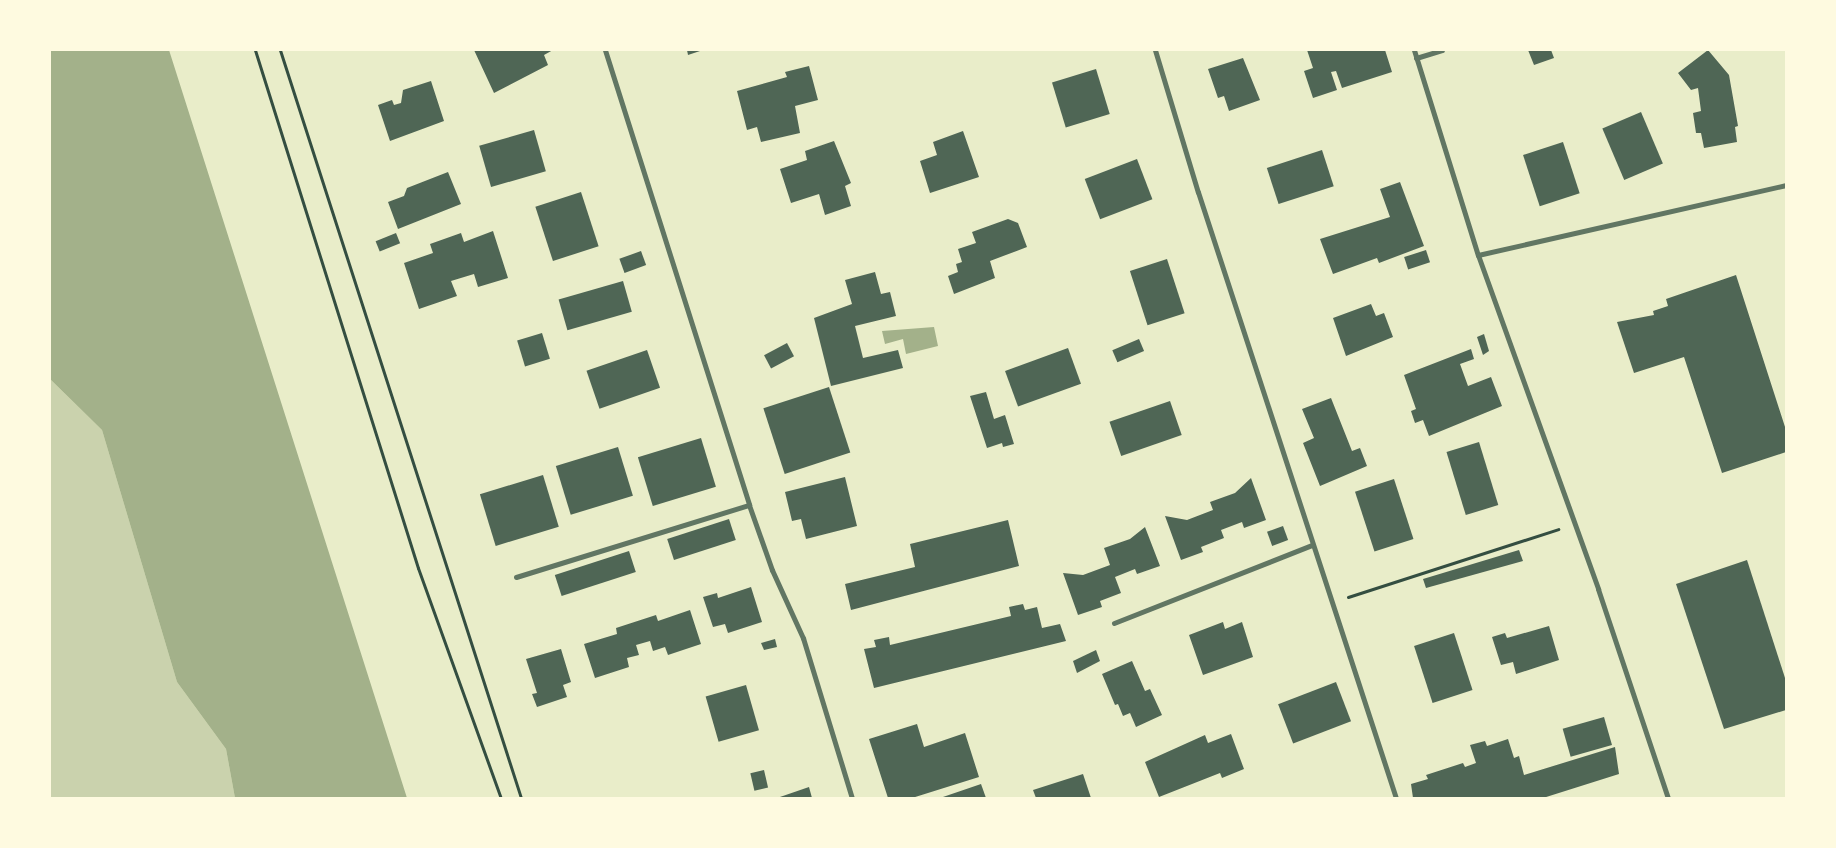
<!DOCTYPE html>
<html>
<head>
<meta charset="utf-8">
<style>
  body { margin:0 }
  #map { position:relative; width:1836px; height:848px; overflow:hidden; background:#e9edc9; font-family:"PT Serif",serif }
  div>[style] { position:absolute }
  .green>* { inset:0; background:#cad2ad }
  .water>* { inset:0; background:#a3b18a }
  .building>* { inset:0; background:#4f6655; transform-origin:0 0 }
  .path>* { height:3px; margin:-1.5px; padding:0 1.5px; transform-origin:1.5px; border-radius:1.5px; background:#344e41 }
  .minor>* { height:5px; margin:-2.5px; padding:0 2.5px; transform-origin:2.5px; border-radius:2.5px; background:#617663 }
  span { translate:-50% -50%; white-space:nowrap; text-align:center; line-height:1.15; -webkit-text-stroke:5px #fefae0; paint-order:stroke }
  .frame { position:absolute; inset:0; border:51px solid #fefae0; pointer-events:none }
</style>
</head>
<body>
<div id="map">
  <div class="green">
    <div style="clip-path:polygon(50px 379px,102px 430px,177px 682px,226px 749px,235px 798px,50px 798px)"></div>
  </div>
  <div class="water">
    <div style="clip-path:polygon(50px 50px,169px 50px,407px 798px,235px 798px,226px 749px,177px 682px,102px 430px,50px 379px)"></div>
    <div style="clip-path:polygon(934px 327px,938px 346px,906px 354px,903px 339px,885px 344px,882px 331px)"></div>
  </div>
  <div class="building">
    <div style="clip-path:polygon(474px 50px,553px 50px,544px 55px,548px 65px,494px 93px)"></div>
    <div style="clip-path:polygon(687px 50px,703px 50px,688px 55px)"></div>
    <div style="clip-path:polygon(1307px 50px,1385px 50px,1392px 72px,1342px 88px,1336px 71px,1331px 72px,1337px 90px,1313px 98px,1304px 71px,1313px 68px)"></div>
    <div style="clip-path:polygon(1528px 50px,1551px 50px,1554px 58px,1534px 65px)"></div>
    <div style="clip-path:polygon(1708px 50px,1729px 75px,1738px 126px,1735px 127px,1737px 142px,1704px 148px,1701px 133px,1696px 133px,1693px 113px,1701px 111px,1698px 88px,1691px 90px,1678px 73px)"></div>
    <div style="clip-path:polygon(1243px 58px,1260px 100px,1229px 111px,1224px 96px,1218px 98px,1208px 69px)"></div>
    <div style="clip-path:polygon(809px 66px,818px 100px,795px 106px,800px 133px,761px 142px,757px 127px,747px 130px,737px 91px,787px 77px,785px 72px)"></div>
    <div style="left:1096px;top:69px;width:47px;height:46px;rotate:73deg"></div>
    <div style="clip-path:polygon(431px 81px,444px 121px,390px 141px,378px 105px,392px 100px,394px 105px,401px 103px,403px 90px)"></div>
    <div style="left:1641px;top:112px;width:56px;height:42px;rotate:67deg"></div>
    <div style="left:534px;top:130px;width:43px;height:57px;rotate:74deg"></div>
    <div style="clip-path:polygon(963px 131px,979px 177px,930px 193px,920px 161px,937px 155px,933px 142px)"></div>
    <div style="clip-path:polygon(834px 141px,851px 183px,845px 186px,851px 206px,825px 215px,819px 194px,791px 203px,780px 169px,807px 160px,805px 151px)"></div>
    <div style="left:1563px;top:142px;width:54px;height:42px;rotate:72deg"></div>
    <div style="left:1322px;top:150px;width:38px;height:58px;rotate:72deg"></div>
    <div style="left:1137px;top:159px;width:43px;height:56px;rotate:69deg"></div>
    <div style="clip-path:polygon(448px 172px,461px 204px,398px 229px,388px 202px,404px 196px,407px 188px)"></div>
    <div style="clip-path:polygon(1400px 182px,1424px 246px,1379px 263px,1377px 258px,1333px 274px,1320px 239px,1390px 217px,1380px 189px)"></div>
    <div style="left:581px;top:192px;width:57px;height:48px;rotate:72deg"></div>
    <div style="clip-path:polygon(1008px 219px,1018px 223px,1027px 247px,990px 261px,995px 278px,954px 294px,948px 276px,958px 272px,956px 264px,962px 262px,958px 249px,976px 243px,972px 232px)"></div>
    <div style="clip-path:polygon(493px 231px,508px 278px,478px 287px,474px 274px,451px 281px,457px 296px,419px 309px,404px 263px,433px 253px,430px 244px,461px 233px,464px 242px)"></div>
    <div style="left:396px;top:233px;width:11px;height:22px;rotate:68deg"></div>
    <div style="left:1426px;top:250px;width:13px;height:23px;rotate:72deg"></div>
    <div style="left:641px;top:251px;width:15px;height:23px;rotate:70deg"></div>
    <div style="left:1167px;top:259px;width:57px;height:39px;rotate:72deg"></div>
    <div style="clip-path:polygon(875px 272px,881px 294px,890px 292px,896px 316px,855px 326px,863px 358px,898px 350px,903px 368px,831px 386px,814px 318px,852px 304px,845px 280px)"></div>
    <div style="clip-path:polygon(1736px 275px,1786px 430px,1786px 452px,1722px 473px,1684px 357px,1634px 373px,1617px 322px,1654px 315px,1653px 311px,1668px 306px,1666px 299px)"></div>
    <div style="left:623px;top:281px;width:32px;height:67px;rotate:74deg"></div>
    <div style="clip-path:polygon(1371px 304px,1376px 316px,1384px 313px,1393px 337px,1346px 356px,1333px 318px)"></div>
    <div style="left:542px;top:333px;width:27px;height:26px;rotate:73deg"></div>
    <div style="clip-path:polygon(1484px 334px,1489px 351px,1483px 355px,1477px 337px)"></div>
    <div style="left:1139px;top:339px;width:13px;height:29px;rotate:67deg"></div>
    <div style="left:787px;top:343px;width:15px;height:26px;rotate:62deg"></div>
    <div style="left:1068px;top:348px;width:38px;height:67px;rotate:70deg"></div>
    <div style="clip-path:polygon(1471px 349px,1474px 359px,1460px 364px,1468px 386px,1491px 377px,1502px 406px,1429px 436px,1423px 420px,1415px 423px,1411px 411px,1416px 409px,1404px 375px)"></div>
    <div style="left:647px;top:350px;width:40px;height:64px;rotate:71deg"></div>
    <div style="left:829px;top:387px;width:69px;height:69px;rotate:72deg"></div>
    <div style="clip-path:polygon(986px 392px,994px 419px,1005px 415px,1014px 444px,1003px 447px,1002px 443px,987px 448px,970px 396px)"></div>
    <div style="clip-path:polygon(1331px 398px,1352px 451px,1360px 448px,1367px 466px,1320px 486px,1303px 443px,1314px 438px,1302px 409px)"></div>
    <div style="left:1170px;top:401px;width:36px;height:64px;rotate:71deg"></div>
    <div style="left:701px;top:438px;width:51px;height:66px;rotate:73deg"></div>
    <div style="left:1479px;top:442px;width:66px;height:34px;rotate:73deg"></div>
    <div style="left:618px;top:447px;width:51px;height:65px;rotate:73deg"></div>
    <div style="left:543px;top:475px;width:54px;height:66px;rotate:73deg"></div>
    <div style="clip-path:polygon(845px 477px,857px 526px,806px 539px,801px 519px,792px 521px,785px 492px)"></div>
    <div style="clip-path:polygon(1251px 478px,1266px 520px,1244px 528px,1242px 522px,1221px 530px,1224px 538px,1201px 547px,1203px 552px,1181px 560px,1165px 516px,1187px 520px,1213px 510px,1210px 502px,1235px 493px)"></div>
    <div style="left:1394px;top:479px;width:63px;height:41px;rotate:72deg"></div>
    <div style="left:729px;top:519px;width:22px;height:65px;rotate:72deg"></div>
    <div style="clip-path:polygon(1008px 520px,1019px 566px,851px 610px,845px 584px,915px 567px,910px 544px)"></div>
    <div style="left:1283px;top:526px;width:15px;height:17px;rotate:70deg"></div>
    <div style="clip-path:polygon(1145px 527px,1160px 566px,1137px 574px,1135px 569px,1115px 577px,1121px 593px,1100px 601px,1102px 607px,1078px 615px,1063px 573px,1083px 575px,1110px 565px,1104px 548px,1130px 539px)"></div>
    <div style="clip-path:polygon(1519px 550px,1523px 561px,1426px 588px,1423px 579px)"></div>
    <div style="left:629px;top:551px;width:22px;height:78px;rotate:72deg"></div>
    <div style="clip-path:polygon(1747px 560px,1786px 681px,1786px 710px,1724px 729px,1676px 584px)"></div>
    <div style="clip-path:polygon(751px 587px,762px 622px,728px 633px,725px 624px,713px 627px,703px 597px,717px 593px,718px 598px)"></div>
    <div style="clip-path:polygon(1023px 604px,1025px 610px,1037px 607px,1042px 628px,1060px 624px,1066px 641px,874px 688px,864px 649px,876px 647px,874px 640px,889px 637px,890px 645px,1011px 616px,1009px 607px)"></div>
    <div style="clip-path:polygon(690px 610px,701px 644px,668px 655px,665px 647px,653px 651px,650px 641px,636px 645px,639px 655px,627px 658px,629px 667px,595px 678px,584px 644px,617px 634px,616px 628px,656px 615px,658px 621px)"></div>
    <div style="clip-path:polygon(1223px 622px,1225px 629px,1242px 622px,1253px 657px,1203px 675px,1189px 635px)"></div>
    <div style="clip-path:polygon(1549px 626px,1559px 660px,1516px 674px,1513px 662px,1501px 665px,1492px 637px,1505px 633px,1507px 638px)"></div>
    <div style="left:1454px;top:633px;width:60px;height:42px;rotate:72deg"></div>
    <div style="clip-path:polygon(775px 639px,777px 647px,764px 650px,761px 643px)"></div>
    <div style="clip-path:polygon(561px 649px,571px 682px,563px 685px,567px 697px,537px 707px,532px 694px,537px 693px,526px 659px)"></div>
    <div style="clip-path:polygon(1096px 650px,1100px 661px,1077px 673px,1073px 661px)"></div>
    <div style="clip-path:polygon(1132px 661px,1145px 691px,1150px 689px,1162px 715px,1136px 727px,1130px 713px,1123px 716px,1118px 704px,1115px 705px,1102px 674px)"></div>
    <div style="left:1336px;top:682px;width:42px;height:62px;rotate:69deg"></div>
    <div style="left:746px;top:685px;width:47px;height:42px;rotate:74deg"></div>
    <div style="left:1604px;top:717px;width:29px;height:43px;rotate:74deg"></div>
    <div style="clip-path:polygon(917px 724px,924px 747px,965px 733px,979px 777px,912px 798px,888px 798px,869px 739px)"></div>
    <div style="clip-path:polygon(1231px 734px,1244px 769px,1222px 778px,1220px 773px,1159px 797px,1145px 762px,1205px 735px,1208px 743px)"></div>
    <div style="clip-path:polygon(1508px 739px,1514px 758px,1519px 756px,1524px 775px,1615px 747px,1619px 774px,1543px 798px,1413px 798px,1411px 784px,1428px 779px,1426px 775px,1463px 763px,1465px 767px,1476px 763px,1470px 745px,1485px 741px,1487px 746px)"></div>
    <div style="left:764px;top:770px;width:18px;height:14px;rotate:77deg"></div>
    <div style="clip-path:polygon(1083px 774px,1091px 798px,1036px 798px,1033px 790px)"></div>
    <div style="clip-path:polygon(981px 784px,986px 798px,940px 798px)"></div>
    <div style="clip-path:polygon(809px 787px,812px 798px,777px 798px)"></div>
  </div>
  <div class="path">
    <div style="left:255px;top:50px;width:543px;rotate:72.53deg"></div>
    <div style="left:418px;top:568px;width:245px;rotate:70.2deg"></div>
    <div style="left:280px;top:50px;width:786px;rotate:72.14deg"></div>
    <div style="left:1348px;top:597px;width:221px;rotate:-17.9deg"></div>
  </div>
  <div class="minor">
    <div style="left:605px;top:50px;width:477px;rotate:72.4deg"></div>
    <div style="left:749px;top:505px;width:69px;rotate:70.5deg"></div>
    <div style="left:772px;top:570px;width:75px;rotate:65.5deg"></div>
    <div style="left:803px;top:638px;width:167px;rotate:73deg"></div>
    <div style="left:1155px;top:50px;width:148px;rotate:73.2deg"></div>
    <div style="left:1198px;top:192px;width:638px;rotate:71.91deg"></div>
    <div style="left:1414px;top:50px;width:215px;rotate:72.7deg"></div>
    <div style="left:1478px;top:255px;width:355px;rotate:70.2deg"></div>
    <div style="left:1598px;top:589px;width:220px;rotate:71.5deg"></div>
    <div style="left:1416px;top:58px;width:27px;rotate:-17deg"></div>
    <div style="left:1478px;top:255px;width:316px;rotate:-12.8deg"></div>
    <div style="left:516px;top:577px;width:244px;rotate:-17.2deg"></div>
    <div style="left:1114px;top:623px;width:213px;rotate:-21.5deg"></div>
  </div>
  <div class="frame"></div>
</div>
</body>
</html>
